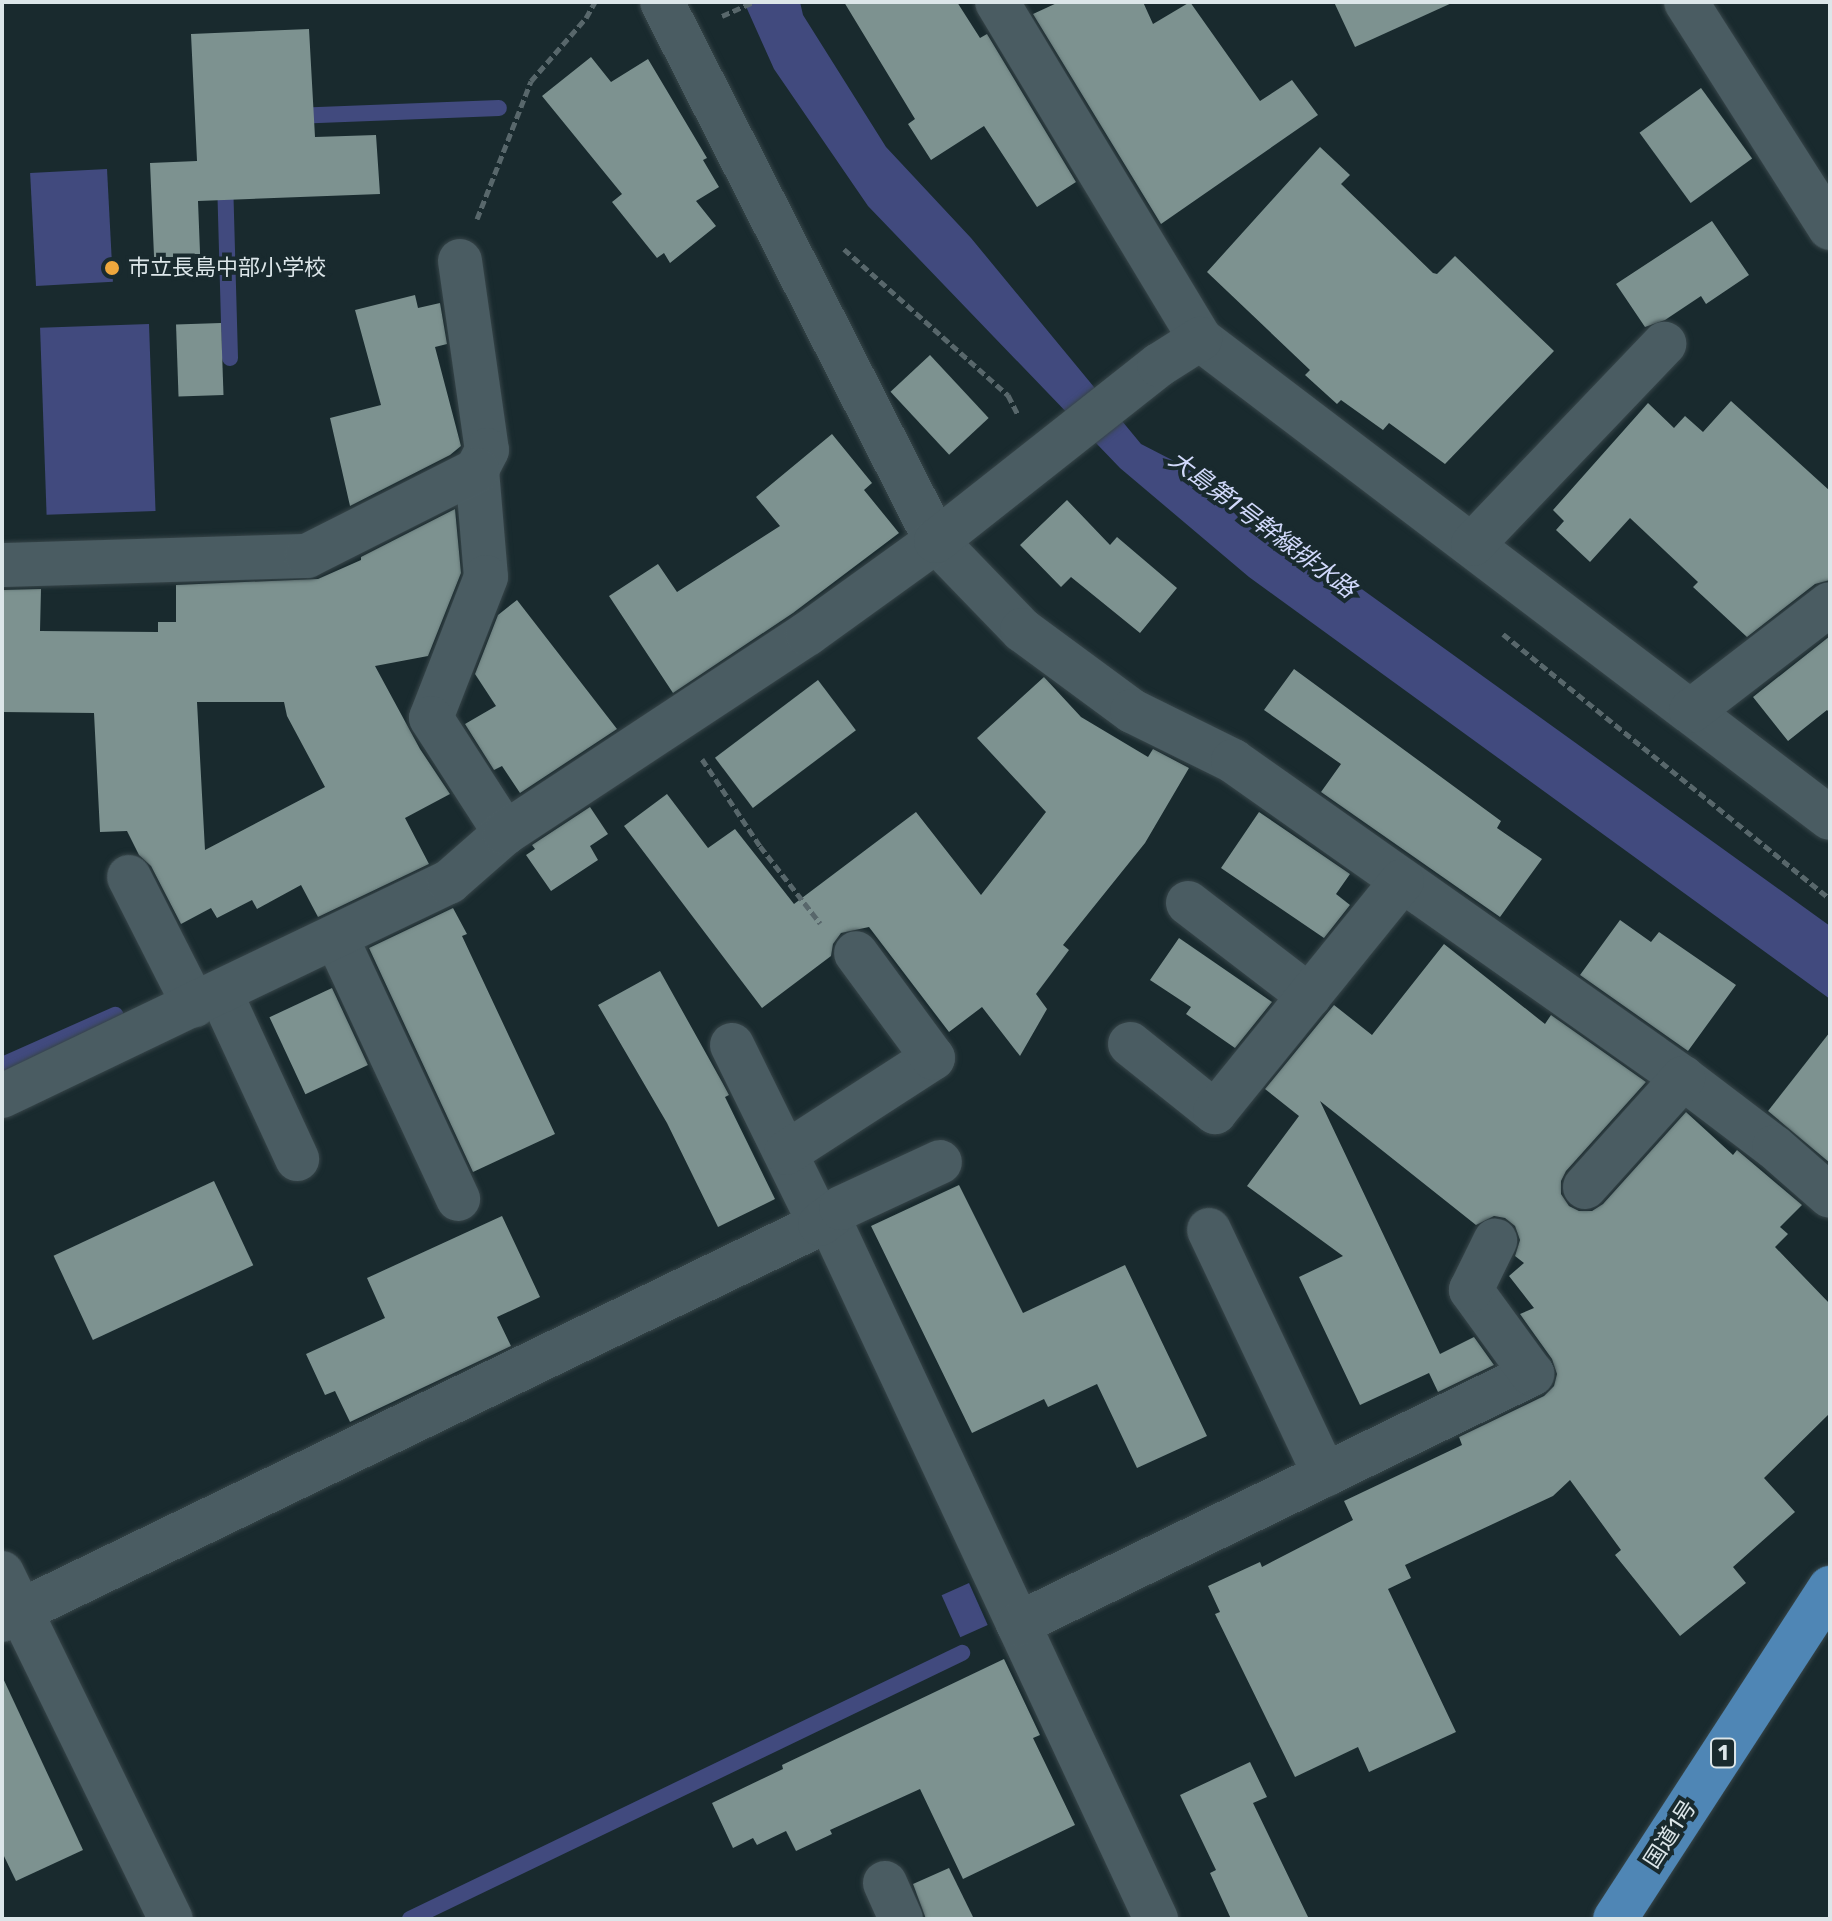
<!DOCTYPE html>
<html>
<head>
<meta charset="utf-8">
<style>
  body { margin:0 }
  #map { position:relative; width:1832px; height:1921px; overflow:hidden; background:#192a2e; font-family:Rubik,"Noto Sans JP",sans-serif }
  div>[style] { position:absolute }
  .water>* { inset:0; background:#414a7e; transform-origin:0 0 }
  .stream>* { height:16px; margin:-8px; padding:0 8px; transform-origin:8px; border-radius:8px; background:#414a7e }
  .building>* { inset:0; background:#7d9290; transform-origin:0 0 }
  .path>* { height:5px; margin-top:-2.5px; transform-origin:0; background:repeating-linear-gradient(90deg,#58676b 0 8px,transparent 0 12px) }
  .roads { filter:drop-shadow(0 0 2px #374549) drop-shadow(0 0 2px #374549) }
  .minor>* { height:44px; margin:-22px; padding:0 22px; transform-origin:22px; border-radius:22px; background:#4a5c62 }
  .highway>* { height:44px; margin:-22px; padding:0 22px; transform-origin:22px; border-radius:22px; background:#4f86b5 }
  .dots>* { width:22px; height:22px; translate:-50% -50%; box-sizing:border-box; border:4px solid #192a2e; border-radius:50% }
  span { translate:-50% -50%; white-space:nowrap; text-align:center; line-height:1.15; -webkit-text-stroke:8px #192a2e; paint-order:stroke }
  .shield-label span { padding:2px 6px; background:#192a2e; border:2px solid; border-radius:6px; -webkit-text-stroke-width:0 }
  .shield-label { font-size:20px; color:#dce6e9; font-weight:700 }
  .poi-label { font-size:22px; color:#dce6e9 }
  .left { translate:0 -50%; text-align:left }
  .street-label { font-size:22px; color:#dce6e9 }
  .water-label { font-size:24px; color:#d1d9fb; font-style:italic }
  .frame { position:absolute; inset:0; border:4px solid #dce6e9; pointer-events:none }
</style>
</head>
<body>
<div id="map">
  <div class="water">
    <div style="clip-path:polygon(744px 2px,800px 2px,803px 15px,886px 147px,971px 238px,1141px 444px,1209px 479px,1830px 926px,1830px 999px,1249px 577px,1120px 468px,868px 206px,774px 69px)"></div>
    <div style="left:107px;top:169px;width:113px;height:77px;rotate:87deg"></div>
    <div style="left:149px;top:324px;width:187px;height:109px;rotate:88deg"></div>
    <div style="left:969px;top:1583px;width:46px;height:30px;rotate:66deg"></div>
  </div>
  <div class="stream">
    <div style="left:293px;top:116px;width:206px;rotate:-2.2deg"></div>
    <div style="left:225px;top:179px;width:179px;rotate:88.4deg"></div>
    <div style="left:2px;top:1065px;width:124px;rotate:-23.9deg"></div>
    <div style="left:410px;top:1919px;width:613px;rotate:-25.73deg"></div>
  </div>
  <div class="building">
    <div style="clip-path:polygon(844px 2px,957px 2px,980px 38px,987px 34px,1076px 182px,1037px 207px,984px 126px,931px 160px,908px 124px,915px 119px)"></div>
    <div style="clip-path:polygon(1059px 2px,1143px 2px,1153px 24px,1190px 2px,1260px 101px,1292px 80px,1318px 115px,1161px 224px,1033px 14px)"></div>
    <div style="clip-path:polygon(1334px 2px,1454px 2px,1355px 47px)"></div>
    <div style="clip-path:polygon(309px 29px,315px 137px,376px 135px,380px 194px,198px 201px,201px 278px,155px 279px,150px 163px,197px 161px,191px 34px)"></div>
    <div style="clip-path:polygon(591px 57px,611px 82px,648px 59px,707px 158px,703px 160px,719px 187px,696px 201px,716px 226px,670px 263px,664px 253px,657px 258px,612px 202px,622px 194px,542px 96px)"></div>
    <div style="left:1701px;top:88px;width:87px;height:76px;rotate:54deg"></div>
    <div style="clip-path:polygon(1320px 147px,1350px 175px,1341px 184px,1433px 273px,1437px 274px,1455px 256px,1554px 351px,1445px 464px,1389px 423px,1383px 430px,1341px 400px,1337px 404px,1305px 375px,1310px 370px,1207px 272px)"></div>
    <div style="clip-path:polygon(1712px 221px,1749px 275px,1706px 304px,1701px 296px,1665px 320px,1645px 327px,1616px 284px)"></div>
    <div style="clip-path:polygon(415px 295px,418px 308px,440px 303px,447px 344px,435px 347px,461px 446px,450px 455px,350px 506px,330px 418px,381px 405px,355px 310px)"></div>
    <div style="left:221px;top:323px;width:72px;height:45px;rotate:88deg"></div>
    <div style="left:930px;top:355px;width:86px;height:54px;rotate:47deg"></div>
    <div style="clip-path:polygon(1731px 401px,1830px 491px,1830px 580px,1815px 584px,1747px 637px,1693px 587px,1698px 582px,1630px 518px,1590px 562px,1556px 530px,1564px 521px,1553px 510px,1648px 403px,1674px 428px,1685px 416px,1703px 432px)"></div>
    <div style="clip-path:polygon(832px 434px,872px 483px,864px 490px,899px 533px,793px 613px,673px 693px,609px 596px,658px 564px,677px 592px,780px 526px,756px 497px)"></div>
    <div style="clip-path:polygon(1067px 500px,1110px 545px,1117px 537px,1177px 588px,1140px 633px,1071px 577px,1061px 587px,1020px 545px)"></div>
    <div style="clip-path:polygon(evenodd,455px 509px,461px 573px,428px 656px,375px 666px,420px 749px,450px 794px,405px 818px,429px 864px,318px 917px,301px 885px,257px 909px,252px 900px,217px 918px,211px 908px,181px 924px,151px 866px,139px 855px,127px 831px,100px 832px,94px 713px,2px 712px,2px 590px,41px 589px,40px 631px,158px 632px,158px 622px,176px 622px,176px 585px,318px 579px,361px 560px,361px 557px,455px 509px,197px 702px,284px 702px,287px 716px,325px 787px,205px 850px,197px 702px)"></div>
    <div style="clip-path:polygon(517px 600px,617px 729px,520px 793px,502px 766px,494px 770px,465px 724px,496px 706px,475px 674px,498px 615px)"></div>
    <div style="clip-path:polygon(1830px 636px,1830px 713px,1827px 710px,1788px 741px,1753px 697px)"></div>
    <div style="clip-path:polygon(1294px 669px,1501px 821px,1497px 828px,1542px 859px,1500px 917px,1321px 792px,1341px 764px,1264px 710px)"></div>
    <div style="clip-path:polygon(1044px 677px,1081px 717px,1148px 757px,1153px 749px,1189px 768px,1145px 843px,1063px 945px,1069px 950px,1036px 994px,1047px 1009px,1020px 1056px,982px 1007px,949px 1032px,869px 927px,841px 933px,833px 944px,831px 956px,762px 1008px,624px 826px,667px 794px,708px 848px,735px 829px,794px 904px,916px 812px,981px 895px,1046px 812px,977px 738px)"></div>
    <div style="left:818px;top:680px;width:63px;height:129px;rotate:53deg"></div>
    <div style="clip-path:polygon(590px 807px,608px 834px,590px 846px,598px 860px,551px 891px,526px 855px,535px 849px,532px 845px)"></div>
    <div style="clip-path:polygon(1259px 812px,1350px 874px,1336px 894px,1350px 905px,1324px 938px,1221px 868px)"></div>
    <div style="clip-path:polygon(453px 908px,467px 934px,462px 936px,555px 1134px,473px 1172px,369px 948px)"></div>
    <div style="clip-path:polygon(1620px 920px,1651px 942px,1659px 932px,1736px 985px,1688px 1051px,1580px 975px)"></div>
    <div style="clip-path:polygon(1179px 938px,1272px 1002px,1235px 1048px,1186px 1014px,1191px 1007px,1150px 980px)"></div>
    <div style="clip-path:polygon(1444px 944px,1545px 1024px,1551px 1015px,1646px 1082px,1566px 1171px,1561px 1181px,1561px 1194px,1569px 1206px,1579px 1211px,1592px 1211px,1603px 1204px,1686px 1112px,1733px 1155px,1737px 1150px,1802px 1205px,1780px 1227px,1788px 1234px,1775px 1247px,1830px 1304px,1830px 1413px,1764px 1478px,1795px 1512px,1733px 1567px,1746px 1583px,1680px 1636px,1615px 1555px,1621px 1550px,1570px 1480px,1553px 1496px,1405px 1565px,1411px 1578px,1388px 1589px,1456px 1732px,1369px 1772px,1358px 1747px,1295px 1777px,1215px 1614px,1220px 1612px,1208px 1586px,1260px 1562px,1262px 1567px,1353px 1520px,1344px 1501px,1462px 1445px,1459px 1437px,1544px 1396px,1554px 1386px,1557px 1374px,1552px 1359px,1520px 1314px,1534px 1308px,1509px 1276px,1524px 1263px,1515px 1256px,1520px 1240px,1515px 1226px,1505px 1218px,1494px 1216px,1476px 1225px,1320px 1101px,1440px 1354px,1474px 1337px,1494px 1365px,1438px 1392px,1429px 1373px,1360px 1405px,1299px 1277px,1343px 1256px,1247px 1186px,1299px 1116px,1265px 1089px,1329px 1011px,1334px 1005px,1372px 1035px)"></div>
    <div style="clip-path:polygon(660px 971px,722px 1082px,729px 1095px,725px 1097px,775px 1199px,718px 1227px,667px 1123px,598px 1005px)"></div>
    <div style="left:332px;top:988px;width:85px;height:69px;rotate:65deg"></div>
    <div style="clip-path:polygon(1830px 1032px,1830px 1163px,1768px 1111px)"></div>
    <div style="left:214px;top:1181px;width:93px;height:177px;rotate:65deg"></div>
    <div style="clip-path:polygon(959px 1185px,1023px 1313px,1125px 1265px,1207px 1436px,1137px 1468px,1097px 1384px,1048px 1407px,1044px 1399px,972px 1433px,871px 1226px)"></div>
    <div style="clip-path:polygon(502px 1216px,540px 1297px,497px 1317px,511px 1346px,350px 1422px,335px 1391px,325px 1395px,306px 1354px,385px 1318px,367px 1278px)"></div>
    <div style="clip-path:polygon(1004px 1659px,1040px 1735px,1033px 1738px,1075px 1825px,963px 1879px,920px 1789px,830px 1830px,832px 1834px,796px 1851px,786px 1831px,757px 1845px,753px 1838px,733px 1848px,712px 1803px,783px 1769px,782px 1765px)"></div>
    <div style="clip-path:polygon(2px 1676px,83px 1850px,16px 1881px,2px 1852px)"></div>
    <div style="clip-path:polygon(1250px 1762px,1267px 1797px,1253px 1803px,1309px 1919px,1231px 1919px,1210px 1873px,1216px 1870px,1180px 1795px)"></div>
    <div style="clip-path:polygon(949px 1868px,974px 1919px,926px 1919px,913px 1884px)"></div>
  </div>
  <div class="path">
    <div style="left:722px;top:16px;width:35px;rotate:-24deg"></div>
    <div style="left:477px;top:219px;width:148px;rotate:-68.6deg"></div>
    <div style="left:531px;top:81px;width:84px;rotate:-48.9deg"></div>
    <div style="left:586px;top:18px;width:18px;rotate:-61deg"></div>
    <div style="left:844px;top:249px;width:220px;rotate:41.7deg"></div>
    <div style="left:1008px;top:395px;width:22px;rotate:63deg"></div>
    <div style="left:1503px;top:634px;width:421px;rotate:39deg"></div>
    <div style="left:702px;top:759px;width:105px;rotate:56.3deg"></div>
    <div style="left:760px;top:846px;width:98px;rotate:52.1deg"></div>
  </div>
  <div class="roads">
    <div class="minor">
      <div style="left:662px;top:2px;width:605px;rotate:63.05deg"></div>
      <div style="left:936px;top:541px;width:124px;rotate:46deg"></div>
      <div style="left:1022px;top:630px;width:137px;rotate:36.4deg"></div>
      <div style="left:1132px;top:711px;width:113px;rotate:26.3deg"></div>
      <div style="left:1233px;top:761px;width:550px;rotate:35.16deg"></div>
      <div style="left:1683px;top:1078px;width:114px;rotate:37.2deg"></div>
      <div style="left:1774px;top:1147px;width:74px;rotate:41.2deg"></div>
      <div style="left:997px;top:2px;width:393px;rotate:58.9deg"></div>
      <div style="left:1200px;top:339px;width:791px;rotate:37.25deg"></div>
      <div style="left:1686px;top:2px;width:268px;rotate:57.5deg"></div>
      <div style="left:460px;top:261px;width:191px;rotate:81.9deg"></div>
      <div style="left:487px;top:450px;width:22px;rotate:117deg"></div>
      <div style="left:477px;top:470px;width:107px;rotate:85.2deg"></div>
      <div style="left:486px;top:577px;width:151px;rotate:111.3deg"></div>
      <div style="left:431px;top:718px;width:137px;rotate:57.2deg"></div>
      <div style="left:1473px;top:544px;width:277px;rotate:-46.3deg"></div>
      <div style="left:2px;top:565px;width:305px;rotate:-1.7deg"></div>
      <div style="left:307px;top:556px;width:191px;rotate:-26.8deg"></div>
      <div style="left:1691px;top:711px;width:175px;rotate:-37.6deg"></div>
      <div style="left:129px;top:877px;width:144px;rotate:63.1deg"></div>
      <div style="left:1188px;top:903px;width:153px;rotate:37.5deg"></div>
      <div style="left:336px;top:937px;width:289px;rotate:65deg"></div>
      <div style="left:220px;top:992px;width:184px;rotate:65.2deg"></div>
      <div style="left:1130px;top:1044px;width:109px;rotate:38.7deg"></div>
      <div style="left:1215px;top:1112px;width:297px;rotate:-51deg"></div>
      <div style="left:732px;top:1045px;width:199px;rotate:63.8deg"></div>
      <div style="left:2px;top:1096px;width:496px;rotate:-25.6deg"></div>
      <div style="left:449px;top:882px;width:74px;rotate:-41.2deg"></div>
      <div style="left:505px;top:833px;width:362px;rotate:-33.4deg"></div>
      <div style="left:807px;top:634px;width:159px;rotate:-35.8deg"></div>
      <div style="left:936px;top:541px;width:284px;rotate:-38.3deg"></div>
      <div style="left:1159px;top:365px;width:49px;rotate:-32.4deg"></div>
      <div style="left:786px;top:1153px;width:175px;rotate:-32.9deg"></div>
      <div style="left:933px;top:1058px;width:130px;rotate:-126.3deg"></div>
      <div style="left:1585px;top:1187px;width:147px;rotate:-48deg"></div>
      <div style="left:829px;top:1219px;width:773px;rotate:64.96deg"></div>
      <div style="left:1209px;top:1230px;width:271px;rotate:64.7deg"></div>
      <div style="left:2px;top:1573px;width:385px;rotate:64deg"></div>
      <div style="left:2px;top:1620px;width:909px;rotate:-25.83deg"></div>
      <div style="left:820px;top:1224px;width:26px;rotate:-37deg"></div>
      <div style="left:841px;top:1208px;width:109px;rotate:-24.9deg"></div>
      <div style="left:1018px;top:1624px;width:572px;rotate:-25.94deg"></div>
      <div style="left:1532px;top:1374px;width:104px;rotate:-126deg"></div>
      <div style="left:1471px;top:1290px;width:55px;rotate:-63.9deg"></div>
      <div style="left:885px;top:1883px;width:39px;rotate:66deg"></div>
    </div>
    <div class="highway">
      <div style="left:1615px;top:1919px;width:395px;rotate:-57deg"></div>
    </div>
  </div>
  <div class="dots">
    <div style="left:112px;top:268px;background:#eea73d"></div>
  </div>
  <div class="shield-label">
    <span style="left:1723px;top:1753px">1</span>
  </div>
  <div class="poi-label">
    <span class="left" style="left:128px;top:268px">市立長島中部小学校</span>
  </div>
  <div class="street-label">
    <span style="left:1670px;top:1834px;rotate:-57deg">国道1号</span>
  </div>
  <div class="water-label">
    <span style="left:1262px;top:525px;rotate:37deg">大島第1号幹線排水路</span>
  </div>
  <div class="frame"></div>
</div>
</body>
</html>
